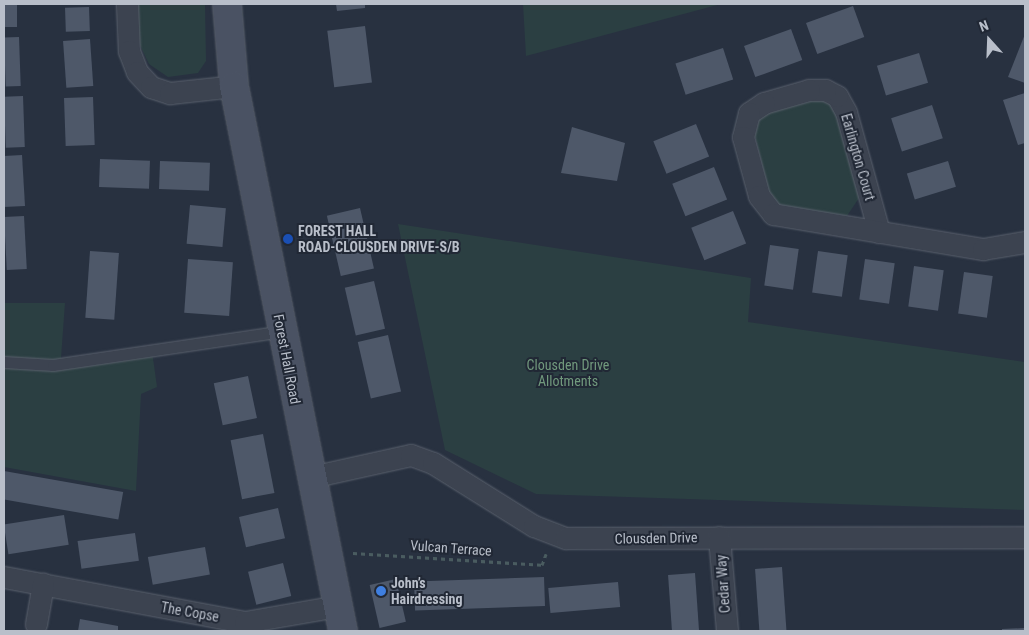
<!DOCTYPE html>
<html>
<head>
<meta charset="utf-8">
<style>
  body { margin:0 }
  #map { position:relative; width:1029px; height:635px; overflow:hidden; background:#283140; font-family:"Roboto Condensed",sans-serif }
  div>[style] { position:absolute }
  .green>* { inset:0; background:#2b3f42 }
  .building>* { inset:0; background:#4e5869; transform-origin:0 0 }
  .path>* { height:3px; margin-top:-1.5px; transform-origin:0; background:repeating-linear-gradient(90deg,#4a5c60 0 4px,transparent 0 8px) }
  .roads { filter:drop-shadow(0 0 1px #5a616d) drop-shadow(0 0 1px #5a616d) }
  .service>* { height:11px; margin:-5.5px; padding:0 5.5px; transform-origin:5.5px; border-radius:5.5px; background:#3c4350 }
  .minor>* { height:21px; margin:-10.5px; padding:0 10.5px; transform-origin:10.5px; border-radius:10.5px; background:#3c4350 }
  .secondary>* { height:28px; margin:-14px; padding:0 14px; transform-origin:14px; border-radius:14px; background:#4a5263 }
  .dots>* { width:14px; height:14px; translate:-50% -50%; box-sizing:border-box; border:2px solid #212835; border-radius:50% }
  span { translate:-50% -50%; white-space:nowrap; text-align:center; line-height:1.15; -webkit-text-stroke:4px #212835; paint-order:stroke }
  .street-label { font-size:14px; color:#b9bfca }
  .poi-label { font-size:14px; color:#b9bfca; font-weight:700 }
  .left { translate:0 -50%; text-align:left }
  .park-label { font-size:14px; color:#71997d }
  .frame { position:absolute; inset:0; border:5px solid #b9bfca; pointer-events:none }
  .north { position:absolute; left:964px; top:15px; width:50px; height:50px; -webkit-text-stroke:4px #212835; paint-order:stroke; rotate:340deg; font-size:14px; font-weight:700; line-height:20px; text-align:center; color:#b9bfca }
  .north::after { content:''; display:block; margin:auto; width:18px; height:22px; background:#b9bfca; clip-path:polygon(50% 0,100% 100%,50% 72%,0 100%) }
</style>
</head>
<body>
<div id="map">
  <div class="green">
    <div style="clip-path:polygon(138px 4px,205px 4px,206px 61px,198px 73px,168px 77px,149px 64px,138px 41px)"></div>
    <div style="clip-path:polygon(523px 4px,721px 4px,526px 56px)"></div>
    <div style="clip-path:polygon(811px 99px,826px 101px,835px 110px,859px 198px,847px 216px,778px 206px,770px 197px,753px 128px,761px 114px)"></div>
    <div style="clip-path:polygon(398px 224px,751px 278px,748px 322px,1025px 362px,1025px 510px,536px 494px,445px 450px)"></div>
    <div style="clip-path:polygon(4px 303px,65px 303px,61px 358px,152px 351px,157px 387px,141px 394px,136px 491px,4px 467px)"></div>
  </div>
  <div class="building">
    <div style="left:4px;top:4px;width:13px;height:23px"></div>
    <div style="clip-path:polygon(336px 4px,365px 4px,365px 8px,337px 11px)"></div>
    <div style="left:853px;top:6px;width:33px;height:50px;rotate:70deg"></div>
    <div style="left:89px;top:7px;width:24px;height:24px;rotate:88deg"></div>
    <div style="left:365px;top:26px;width:57px;height:38px;rotate:83deg"></div>
    <div style="left:791px;top:29px;width:33px;height:50px;rotate:70deg"></div>
    <div style="clip-path:polygon(1025px 34px,1025px 83px,1008px 77px)"></div>
    <div style="left:19px;top:37px;width:49px;height:15px;rotate:88deg"></div>
    <div style="left:90px;top:39px;width:47px;height:27px;rotate:86deg"></div>
    <div style="left:723px;top:48px;width:33px;height:50px;rotate:72deg"></div>
    <div style="left:919px;top:53px;width:31px;height:44px;rotate:73deg"></div>
    <div style="clip-path:polygon(1025px 93px,1025px 143px,1018px 145px,1003px 100px)"></div>
    <div style="left:23px;top:96px;width:51px;height:19px;rotate:88deg"></div>
    <div style="left:93px;top:97px;width:48px;height:29px;rotate:88deg"></div>
    <div style="left:932px;top:105px;width:35px;height:43px;rotate:72deg"></div>
    <div style="left:696px;top:124px;width:35px;height:46px;rotate:68deg"></div>
    <div style="clip-path:polygon(572px 127px,625px 143px,617px 181px,561px 173px)"></div>
    <div style="clip-path:polygon(22px 155px,25px 206px,4px 207px,4px 156px)"></div>
    <div style="left:100px;top:159px;width:50px;height:28px;rotate:2deg"></div>
    <div style="left:160px;top:161px;width:50px;height:28px;rotate:2deg"></div>
    <div style="left:948px;top:161px;width:27px;height:43px;rotate:73deg"></div>
    <div style="left:714px;top:167px;width:35px;height:45px;rotate:68deg"></div>
    <div style="left:190px;top:205px;width:36px;height:39px;rotate:5deg"></div>
    <div style="left:360px;top:208px;width:62px;height:34px;rotate:77deg"></div>
    <div style="left:733px;top:211px;width:35px;height:45px;rotate:68deg"></div>
    <div style="left:24px;top:216px;width:53px;height:20px;rotate:87deg"></div>
    <div style="left:770px;top:245px;width:29px;height:41px;rotate:8deg"></div>
    <div style="left:90px;top:251px;width:29px;height:67px;rotate:4deg"></div>
    <div style="left:818px;top:251px;width:30px;height:42px;rotate:8deg"></div>
    <div style="left:188px;top:259px;width:45px;height:54px;rotate:4deg"></div>
    <div style="left:865px;top:259px;width:30px;height:41px;rotate:8deg"></div>
    <div style="left:914px;top:266px;width:30px;height:41px;rotate:8deg"></div>
    <div style="left:964px;top:272px;width:29px;height:42px;rotate:8deg"></div>
    <div style="left:374px;top:281px;width:49px;height:30px;rotate:77deg"></div>
    <div style="left:388px;top:335px;width:58px;height:31px;rotate:77deg"></div>
    <div style="left:248px;top:376px;width:43px;height:35px;rotate:78deg"></div>
    <div style="left:263px;top:434px;width:60px;height:33px;rotate:79deg"></div>
    <div style="left:4px;top:471px;width:121px;height:28px;rotate:10deg"></div>
    <div style="left:278px;top:508px;width:31px;height:40px;rotate:77deg"></div>
    <div style="left:64px;top:515px;width:30px;height:61px;rotate:81deg"></div>
    <div style="left:135px;top:533px;width:28px;height:58px;rotate:82deg"></div>
    <div style="left:205px;top:547px;width:28px;height:58px;rotate:80deg"></div>
    <div style="left:283px;top:563px;width:34px;height:36px;rotate:76deg"></div>
    <div style="left:782px;top:567px;width:64px;height:27px;rotate:86deg"></div>
    <div style="left:695px;top:573px;width:58px;height:27px;rotate:86deg"></div>
    <div style="left:544px;top:577px;width:29px;height:130px;rotate:88deg"></div>
    <div style="left:396px;top:579px;width:44px;height:27px;rotate:77deg"></div>
    <div style="left:618px;top:582px;width:25px;height:70px;rotate:85deg"></div>
    <div style="clip-path:polygon(80px 619px,118px 626px,118px 631px,78px 631px)"></div>
    <div style="clip-path:polygon(1025px 628px,1025px 631px,1002px 631px,1002px 629px)"></div>
  </div>
  <div class="path">
    <div style="left:353px;top:553px;width:189px;rotate:3.6deg"></div>
    <div style="left:542px;top:565px;width:12px;rotate:-70deg"></div>
  </div>
  <div class="roads">
    <div class="service">
      <div style="left:4px;top:362px;width:49px;rotate:3.5deg"></div>
      <div style="left:53px;top:365px;width:232px;rotate:-8.4deg"></div>
    </div>
    <div class="minor">
      <div style="left:127px;top:4px;width:47px;rotate:87.6deg"></div>
      <div style="left:129px;top:51px;width:22px;rotate:69deg"></div>
      <div style="left:137px;top:72px;width:21px;rotate:47deg"></div>
      <div style="left:151px;top:87px;width:20px;rotate:18deg"></div>
      <div style="left:170px;top:93px;width:64px;rotate:-6.2deg"></div>
      <div style="left:879px;top:232px;width:124px;rotate:-105.4deg"></div>
      <div style="left:846px;top:112px;width:18px;rotate:-119deg"></div>
      <div style="left:837px;top:96px;width:13px;rotate:-153deg"></div>
      <div style="left:825px;top:90px;width:16px;rotate:180deg"></div>
      <div style="left:809px;top:90px;width:47px;rotate:163.9deg"></div>
      <div style="left:764px;top:103px;width:18px;rotate:146deg"></div>
      <div style="left:749px;top:113px;width:25px;rotate:104deg"></div>
      <div style="left:743px;top:137px;width:61px;rotate:74.8deg"></div>
      <div style="left:759px;top:196px;width:23px;rotate:52deg"></div>
      <div style="left:773px;top:214px;width:213px;rotate:9.5deg"></div>
      <div style="left:983px;top:249px;width:43px;rotate:-9.5deg"></div>
      <div style="left:311px;top:477px;width:102px;rotate:-12.4deg"></div>
      <div style="left:411px;top:455px;width:23px;rotate:20deg"></div>
      <div style="left:433px;top:463px;width:119px;rotate:32deg"></div>
      <div style="left:534px;top:526px;width:34px;rotate:21deg"></div>
      <div style="left:566px;top:538px;width:459px;rotate:-0.1deg"></div>
      <div style="left:719px;top:537px;width:94px;rotate:85.1deg"></div>
      <div style="left:4px;top:577px;width:245px;rotate:10.6deg"></div>
      <div style="left:245px;top:622px;width:94px;rotate:-9.8deg"></div>
      <div style="left:36px;top:624px;width:41px;rotate:-80.1deg"></div>
    </div>
    <div class="secondary">
      <div style="left:227px;top:4px;width:82px;rotate:85.1deg"></div>
      <div style="left:234px;top:86px;width:556px;rotate:78.69deg"></div>
    </div>
  </div>
  <div class="dots">
    <div style="left:288px;top:239px;background:#1a4fb4"></div>
    <div style="left:381px;top:591px;background:#3f7fe0"></div>
  </div>
  <div class="street-label">
    <span style="left:858px;top:157px;rotate:74deg">Earlington Court</span>
    <span style="left:287px;top:359px;rotate:79deg">Forest Hall Road</span>
    <span style="left:656px;top:538px;rotate:-1deg">Clousden Drive</span>
    <span style="left:451px;top:548px;rotate:4deg">Vulcan Terrace</span>
    <span style="left:723px;top:584px;rotate:-94deg">Cedar Way</span>
    <span style="left:190px;top:612px;rotate:10deg">The Copse</span>
  </div>
  <div class="poi-label">
    <span class="left" style="left:298px;top:239px">FOREST HALL<br>ROAD-CLOUSDEN DRIVE-S/B</span>
    <span class="left" style="left:391px;top:591px">John’s<br>Hairdressing</span>
  </div>
  <div class="park-label">
    <span style="left:568px;top:373px">Clousden Drive<br>Allotments</span>
  </div>
  <div class="frame"></div>
  <div class="north">N</div>
</div>
</body>
</html>
